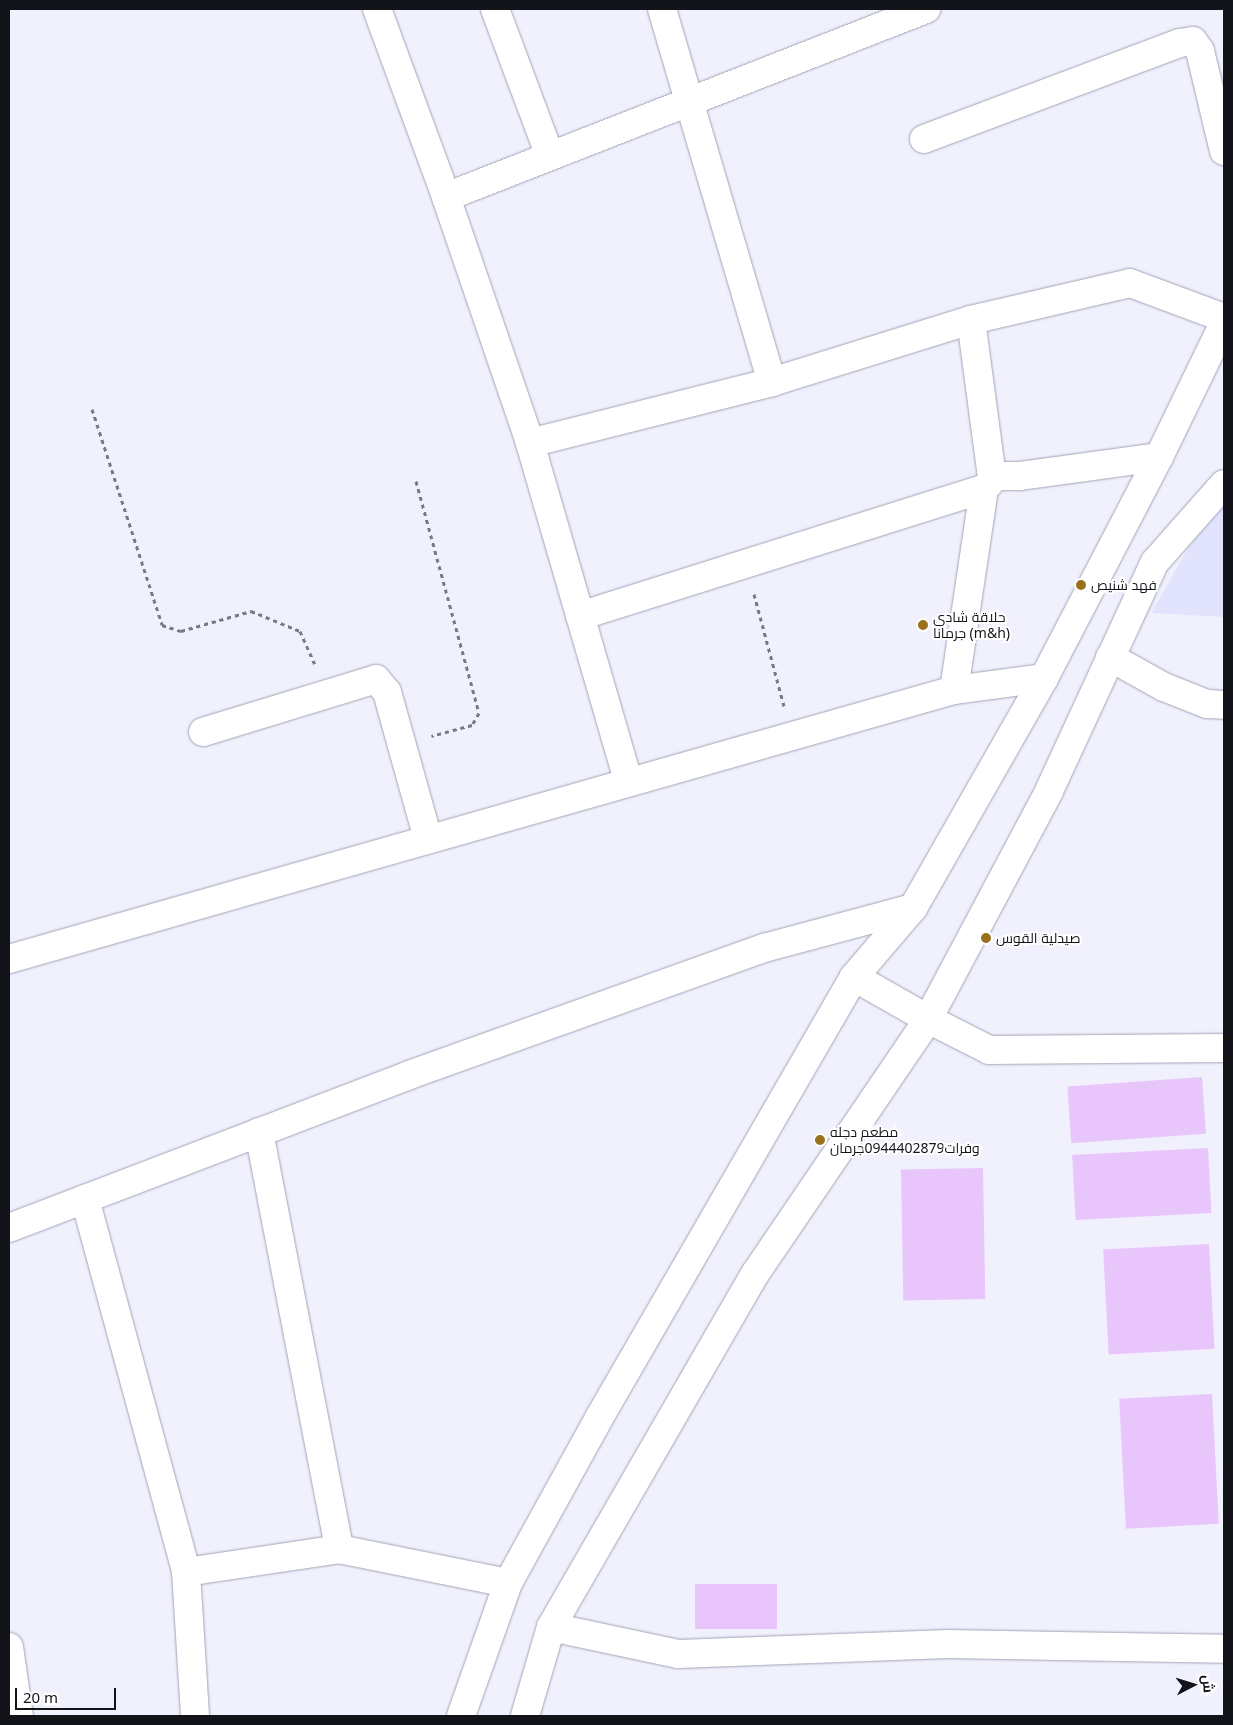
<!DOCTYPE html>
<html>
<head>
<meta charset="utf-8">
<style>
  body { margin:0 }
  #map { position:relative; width:1233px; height:1725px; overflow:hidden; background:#f0f1fd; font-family:"Noto Sans",Cairo,sans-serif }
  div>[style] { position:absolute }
  .built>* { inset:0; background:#e2e4fe }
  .building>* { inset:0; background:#e8c6fb; transform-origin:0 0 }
  .path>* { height:3px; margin-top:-1.5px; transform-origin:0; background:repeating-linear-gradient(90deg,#787982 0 4px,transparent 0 8px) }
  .roads { filter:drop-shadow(0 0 1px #a2a3b5) drop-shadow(0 0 1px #a2a3b5) }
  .minor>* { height:28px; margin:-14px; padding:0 14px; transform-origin:14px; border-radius:14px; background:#fff }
  .secondary>* { height:28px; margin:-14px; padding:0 14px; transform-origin:14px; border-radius:14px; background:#fff }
  .dots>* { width:14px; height:14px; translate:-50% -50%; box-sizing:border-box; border:2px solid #fff; border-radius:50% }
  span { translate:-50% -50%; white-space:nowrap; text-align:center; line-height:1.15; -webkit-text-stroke:4px #fff; paint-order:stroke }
  .poi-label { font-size:14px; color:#13141a }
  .left { translate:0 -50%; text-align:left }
  .frame { position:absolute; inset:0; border:10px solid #13141a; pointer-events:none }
  .north { position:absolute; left:1168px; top:1660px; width:50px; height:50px; -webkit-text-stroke:4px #fff; paint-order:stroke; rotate:85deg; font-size:14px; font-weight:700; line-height:20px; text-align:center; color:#13141a }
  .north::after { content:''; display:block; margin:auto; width:18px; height:22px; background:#13141a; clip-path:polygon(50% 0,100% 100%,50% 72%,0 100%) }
  .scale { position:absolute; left:15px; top:1688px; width:101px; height:22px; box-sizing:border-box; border:2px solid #13141a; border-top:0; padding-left:6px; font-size:15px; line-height:18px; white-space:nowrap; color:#13141a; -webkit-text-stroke:4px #fff; paint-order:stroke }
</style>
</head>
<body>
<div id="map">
  <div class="built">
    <div style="clip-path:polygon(1224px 486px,1224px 617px,1151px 613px)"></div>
  </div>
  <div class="building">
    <div style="left:1202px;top:1077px;width:57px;height:135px;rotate:86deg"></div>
    <div style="left:1208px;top:1148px;width:65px;height:136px;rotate:87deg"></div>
    <div style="left:983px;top:1168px;width:131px;height:82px;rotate:89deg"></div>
    <div style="left:1209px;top:1244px;width:105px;height:106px;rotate:87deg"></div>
    <div style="left:1212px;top:1394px;width:130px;height:93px;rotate:87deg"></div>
    <div style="left:777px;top:1584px;width:45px;height:82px;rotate:90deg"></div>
  </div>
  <div class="path">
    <div style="left:92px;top:409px;width:227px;rotate:72deg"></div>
    <div style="left:162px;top:625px;width:20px;rotate:18deg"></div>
    <div style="left:181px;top:631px;width:73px;rotate:-15.9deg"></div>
    <div style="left:251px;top:611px;width:53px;rotate:22.2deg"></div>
    <div style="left:300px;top:631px;width:36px;rotate:66deg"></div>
    <div style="left:416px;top:481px;width:240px;rotate:74.8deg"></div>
    <div style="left:479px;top:713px;width:14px;rotate:120deg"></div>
    <div style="left:472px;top:725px;width:42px;rotate:165deg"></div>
    <div style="left:754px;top:594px;width:116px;rotate:75deg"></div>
  </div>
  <div class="roads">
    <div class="minor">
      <div style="left:377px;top:9px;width:200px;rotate:69.8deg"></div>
      <div style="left:446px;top:197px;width:260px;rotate:71.1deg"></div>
      <div style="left:530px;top:443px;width:352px;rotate:73.8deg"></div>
      <div style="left:495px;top:9px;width:157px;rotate:69.5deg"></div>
      <div style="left:662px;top:9px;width:389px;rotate:73.6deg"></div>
      <div style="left:924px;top:139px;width:272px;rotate:-20.6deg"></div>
      <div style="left:1179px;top:43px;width:14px;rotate:-8deg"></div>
      <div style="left:1193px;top:41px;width:12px;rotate:55deg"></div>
      <div style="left:1200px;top:51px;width:103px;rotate:76.5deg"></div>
      <div style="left:446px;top:197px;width:516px;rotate:-21.39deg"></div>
      <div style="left:971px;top:320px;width:151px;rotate:82.4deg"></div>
      <div style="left:991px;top:470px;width:8px;rotate:50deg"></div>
      <div style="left:996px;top:476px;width:24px"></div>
      <div style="left:1020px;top:476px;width:140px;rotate:-7.8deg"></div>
      <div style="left:530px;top:443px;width:250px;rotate:-14.1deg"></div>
      <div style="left:772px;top:382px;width:208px;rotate:-17.3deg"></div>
      <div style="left:971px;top:320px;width:163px;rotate:-13.1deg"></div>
      <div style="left:1130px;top:283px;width:100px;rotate:20.4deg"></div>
      <div style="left:580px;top:616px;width:423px;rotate:-17.5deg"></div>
      <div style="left:1110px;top:657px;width:62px;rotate:29.1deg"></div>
      <div style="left:1164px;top:687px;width:46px;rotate:21.6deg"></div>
      <div style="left:1207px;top:704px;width:17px;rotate:3deg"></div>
      <div style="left:954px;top:690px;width:203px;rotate:-81.5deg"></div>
      <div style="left:984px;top:489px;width:15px;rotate:-48deg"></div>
      <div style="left:203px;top:732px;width:181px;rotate:-17deg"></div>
      <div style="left:376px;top:679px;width:17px;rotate:50deg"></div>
      <div style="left:387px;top:692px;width:153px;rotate:74.4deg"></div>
      <div style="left:9px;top:959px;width:983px;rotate:-15.89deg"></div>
      <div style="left:954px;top:690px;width:91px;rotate:-7.6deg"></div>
      <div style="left:928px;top:1019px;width:68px;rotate:26.9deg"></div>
      <div style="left:989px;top:1050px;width:235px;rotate:-0.5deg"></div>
      <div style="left:259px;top:1132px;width:425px;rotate:79.1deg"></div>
      <div style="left:85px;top:1199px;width:386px;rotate:74.8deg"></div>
      <div style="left:186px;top:1572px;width:144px;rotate:86.4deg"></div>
      <div style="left:9px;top:1228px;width:428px;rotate:-20.9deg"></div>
      <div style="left:409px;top:1075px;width:377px;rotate:-19.7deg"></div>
      <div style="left:764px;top:948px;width:154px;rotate:-15deg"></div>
      <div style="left:186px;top:1572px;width:155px;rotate:-8.5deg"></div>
      <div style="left:339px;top:1549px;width:172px;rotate:11.4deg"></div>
      <div style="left:551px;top:1627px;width:130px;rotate:12deg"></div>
      <div style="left:678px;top:1654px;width:270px;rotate:-2.1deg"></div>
      <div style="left:948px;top:1644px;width:276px;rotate:1deg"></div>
      <div style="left:9px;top:1647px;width:70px;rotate:81.8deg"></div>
    </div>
    <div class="secondary">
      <div style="left:854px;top:977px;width:85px;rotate:29.6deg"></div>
      <div style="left:461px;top:1716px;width:141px;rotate:-70.5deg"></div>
      <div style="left:508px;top:1583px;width:188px;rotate:-61.1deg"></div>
      <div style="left:599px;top:1418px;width:509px;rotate:-59.96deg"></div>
      <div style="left:854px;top:977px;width:91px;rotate:-49.5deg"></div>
      <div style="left:913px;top:908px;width:265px;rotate:-60.3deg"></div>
      <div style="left:1044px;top:678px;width:249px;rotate:-62.5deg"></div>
      <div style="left:1159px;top:457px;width:149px;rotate:-64.1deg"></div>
      <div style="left:525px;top:1716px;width:93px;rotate:-73.7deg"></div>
      <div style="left:551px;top:1627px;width:408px;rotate:-60deg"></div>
      <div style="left:755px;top:1274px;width:308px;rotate:-55.8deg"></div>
      <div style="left:928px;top:1019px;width:258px;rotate:-62deg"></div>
      <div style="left:1049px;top:791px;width:252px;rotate:-65.2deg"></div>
      <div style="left:1155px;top:562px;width:104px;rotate:-48.5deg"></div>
    </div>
  </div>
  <div class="dots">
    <div style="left:1081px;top:585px;background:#99701c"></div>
    <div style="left:923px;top:625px;background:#99701c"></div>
    <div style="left:986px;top:938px;background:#99701c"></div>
    <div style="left:820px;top:1140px;background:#99701c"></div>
  </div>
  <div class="poi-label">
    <span class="left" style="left:1091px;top:585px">فهد شنيص</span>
    <span class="left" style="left:933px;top:625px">حلاقة شادي<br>جرمانا (m&amp;h)</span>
    <span class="left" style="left:996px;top:938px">صيدلية القوس</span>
    <span class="left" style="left:830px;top:1140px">مطعم دجله<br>وفرات0944402879جرمان</span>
  </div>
  <div class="frame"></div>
  <div class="north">ش</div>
  <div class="scale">20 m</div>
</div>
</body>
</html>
